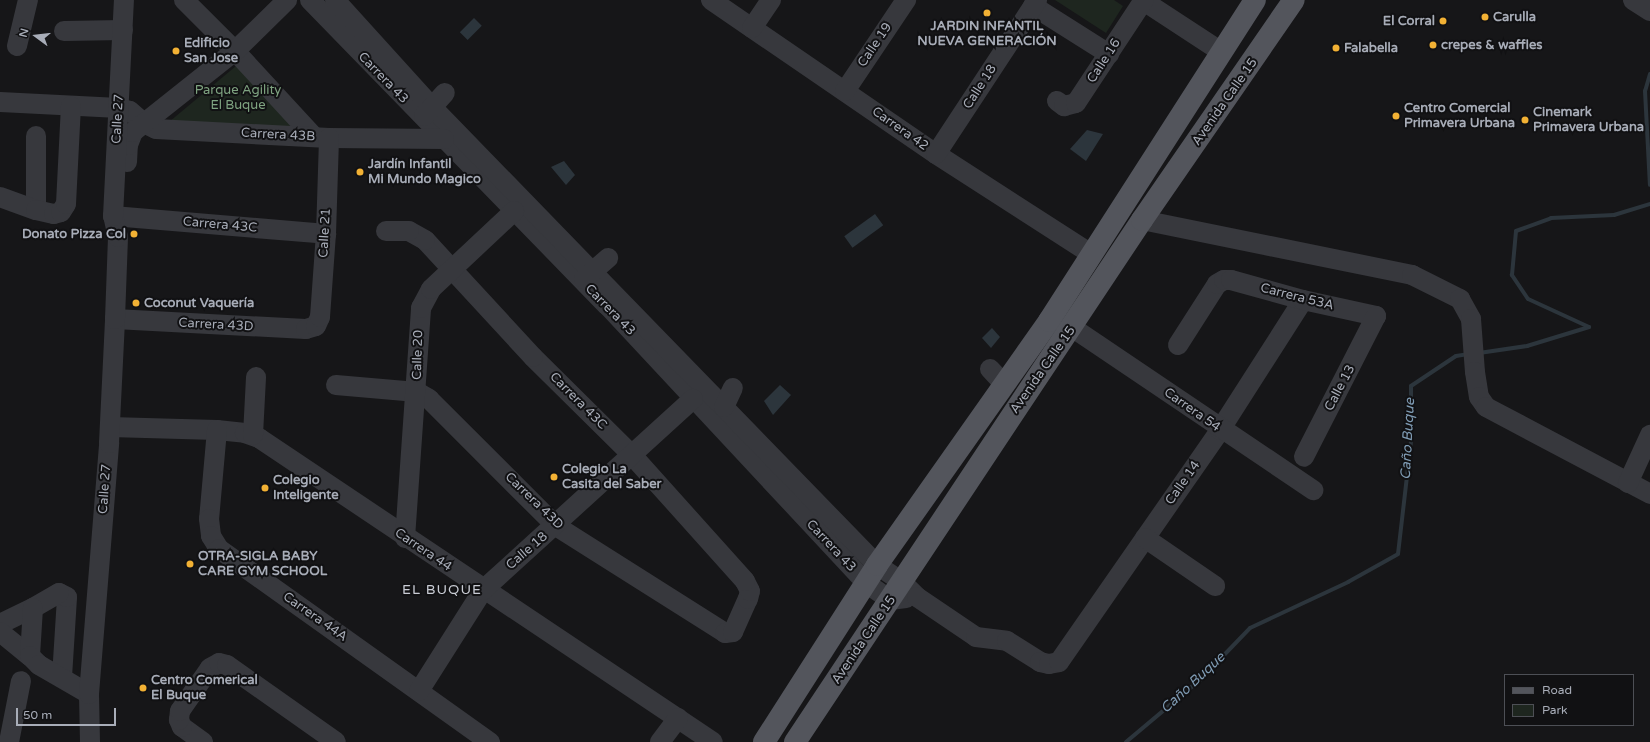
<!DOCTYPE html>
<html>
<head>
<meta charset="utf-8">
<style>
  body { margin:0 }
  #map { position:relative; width:1650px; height:742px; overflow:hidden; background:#161618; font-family:"Varela Round",sans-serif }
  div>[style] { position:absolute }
  .green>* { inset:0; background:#1e261f }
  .water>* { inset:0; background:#2c353c; transform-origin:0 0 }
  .stream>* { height:4px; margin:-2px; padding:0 2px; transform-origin:2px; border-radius:2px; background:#2c353c }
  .minor>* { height:20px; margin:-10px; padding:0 10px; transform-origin:10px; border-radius:10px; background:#37383d }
  .major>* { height:22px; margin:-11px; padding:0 11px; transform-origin:11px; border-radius:11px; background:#53555c }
  .dots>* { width:11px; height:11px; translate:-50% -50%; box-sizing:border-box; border:2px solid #111113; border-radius:50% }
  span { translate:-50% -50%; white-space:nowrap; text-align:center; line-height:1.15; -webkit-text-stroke:4px #111113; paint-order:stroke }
  .poi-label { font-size:13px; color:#a8adb8; font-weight:700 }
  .left { translate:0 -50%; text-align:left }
  .right { translate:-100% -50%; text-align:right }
  .street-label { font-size:13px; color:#a8adb8 }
  .park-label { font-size:13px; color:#7fa381 }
  .water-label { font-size:14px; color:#7f9bb3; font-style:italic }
  .neighbourhood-label { font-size:14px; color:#c9ccd4; letter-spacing:1px }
  .legend { position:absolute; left:1504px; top:674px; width:130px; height:52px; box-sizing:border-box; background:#111113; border:1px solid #4d4f55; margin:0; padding:5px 7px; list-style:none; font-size:12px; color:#a8adb8 }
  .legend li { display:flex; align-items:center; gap:8px; height:20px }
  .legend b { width:20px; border:1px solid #4d4f55 }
  .north { position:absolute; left:16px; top:16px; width:40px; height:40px; -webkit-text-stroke:3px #111113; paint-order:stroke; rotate:285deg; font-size:11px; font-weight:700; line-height:16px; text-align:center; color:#a8adb8 }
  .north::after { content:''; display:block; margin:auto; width:14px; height:18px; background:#a8adb8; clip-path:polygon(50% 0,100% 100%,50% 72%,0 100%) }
  .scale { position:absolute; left:16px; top:708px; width:100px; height:18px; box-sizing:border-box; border:2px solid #a8adb8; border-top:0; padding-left:5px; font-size:12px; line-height:14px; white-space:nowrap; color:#a8adb8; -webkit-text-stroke:3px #111113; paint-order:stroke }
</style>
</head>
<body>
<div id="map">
  <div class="green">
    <div style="clip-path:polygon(1055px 0,1114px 0,1123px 6px,1106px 33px)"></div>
    <div style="clip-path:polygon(242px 61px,300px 128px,169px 122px)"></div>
  </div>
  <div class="water">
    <div style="left:474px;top:18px;width:11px;height:20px;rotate:45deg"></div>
    <div style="clip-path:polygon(1087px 130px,1103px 134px,1086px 161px,1070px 149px)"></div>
    <div style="clip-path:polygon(564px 161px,575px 175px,566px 185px,551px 167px)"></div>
    <div style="left:875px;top:214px;width:14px;height:38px;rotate:54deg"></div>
    <div style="clip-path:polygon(992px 328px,1000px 337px,991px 348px,982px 338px)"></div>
    <div style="clip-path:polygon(780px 385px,791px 395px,773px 415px,764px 401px)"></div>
  </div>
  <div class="stream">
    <div style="left:1650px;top:74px;width:18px;rotate:106deg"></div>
    <div style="left:1645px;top:91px;width:94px;rotate:87deg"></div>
    <div style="left:1479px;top:353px;width:49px;rotate:-8.3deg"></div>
    <div style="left:1527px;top:346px;width:65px;rotate:-17deg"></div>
    <div style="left:1589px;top:327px;width:67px;rotate:-155.3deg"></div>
    <div style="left:1528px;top:299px;width:29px;rotate:-124deg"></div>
    <div style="left:1512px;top:275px;width:44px;rotate:-84.8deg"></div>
    <div style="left:1516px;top:231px;width:37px;rotate:-20deg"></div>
    <div style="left:1551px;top:218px;width:63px;rotate:-2.7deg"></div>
    <div style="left:1614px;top:215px;width:38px;rotate:-17deg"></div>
    <div style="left:1126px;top:742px;width:97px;rotate:-40deg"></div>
    <div style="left:1200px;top:680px;width:72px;rotate:-46.1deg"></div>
    <div style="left:1250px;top:628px;width:108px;rotate:-25.1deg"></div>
    <div style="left:1348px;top:582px;width:57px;rotate:-29.2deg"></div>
    <div style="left:1398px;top:554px;width:114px;rotate:-83.4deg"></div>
    <div style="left:1411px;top:441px;width:55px;rotate:-90deg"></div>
    <div style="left:1411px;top:386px;width:54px;rotate:-33.7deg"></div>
    <div style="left:1456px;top:356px;width:12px;rotate:-9deg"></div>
  </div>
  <div class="minor">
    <div style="left:184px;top:0;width:72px;rotate:45deg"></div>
    <div style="left:235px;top:51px;width:117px;rotate:47.4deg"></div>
    <div style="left:310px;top:0;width:426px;rotate:45.8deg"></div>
    <div style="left:607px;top:305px;width:380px;rotate:47deg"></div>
    <div style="left:866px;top:583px;width:29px;rotate:35deg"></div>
    <div style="left:890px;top:600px;width:16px;rotate:-7deg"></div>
    <div style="left:335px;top:0;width:144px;rotate:47.8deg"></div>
    <div style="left:432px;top:107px;width:639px;rotate:45.82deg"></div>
    <div style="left:877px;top:565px;width:30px;rotate:34deg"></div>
    <div style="left:902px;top:582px;width:21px;rotate:45deg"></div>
    <div style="left:917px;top:597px;width:71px;rotate:34.1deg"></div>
    <div style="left:976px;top:637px;width:31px;rotate:7deg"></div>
    <div style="left:1007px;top:641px;width:39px;rotate:32deg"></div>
    <div style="left:1040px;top:662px;width:9px;rotate:13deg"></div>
    <div style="left:1049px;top:664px;width:10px;rotate:-11deg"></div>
    <div style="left:1059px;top:662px;width:282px;rotate:-55.2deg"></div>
    <div style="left:1220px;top:430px;width:154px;rotate:-57.4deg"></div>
    <div style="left:711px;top:0;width:273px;rotate:34.4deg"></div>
    <div style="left:936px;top:154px;width:184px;rotate:32.8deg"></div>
    <div style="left:1142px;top:0;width:93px;rotate:33.2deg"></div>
    <div style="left:1633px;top:0;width:20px;rotate:33deg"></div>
    <div style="left:1033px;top:6px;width:90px;rotate:32.3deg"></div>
    <div style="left:752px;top:28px;width:34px;rotate:-56deg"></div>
    <div style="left:64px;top:31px;width:59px;rotate:-1deg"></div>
    <div style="left:17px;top:46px;width:47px;rotate:-76.6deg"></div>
    <div style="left:845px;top:91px;width:110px;rotate:-56.2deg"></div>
    <div style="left:1057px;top:101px;width:9px;rotate:36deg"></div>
    <div style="left:1064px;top:106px;width:12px;rotate:-14deg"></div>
    <div style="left:1076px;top:103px;width:123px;rotate:-56.6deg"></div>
    <div style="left:0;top:102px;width:119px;rotate:2.9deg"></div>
    <div style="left:119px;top:108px;width:11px;rotate:15deg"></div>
    <div style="left:130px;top:111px;width:18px;rotate:41deg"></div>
    <div style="left:144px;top:123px;width:13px;rotate:27deg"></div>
    <div style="left:156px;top:129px;width:173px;rotate:3deg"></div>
    <div style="left:329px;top:138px;width:115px;rotate:0.5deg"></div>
    <div style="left:424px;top:116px;width:31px;rotate:-48deg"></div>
    <div style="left:36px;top:136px;width:74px;rotate:90deg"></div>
    <div style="left:936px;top:154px;width:184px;rotate:-56.7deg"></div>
    <div style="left:127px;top:162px;width:17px;rotate:-87deg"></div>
    <div style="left:128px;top:145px;width:14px;rotate:-69deg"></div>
    <div style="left:133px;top:132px;width:130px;rotate:-38.5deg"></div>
    <div style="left:235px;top:51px;width:73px;rotate:-44.4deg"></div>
    <div style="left:0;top:197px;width:38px;rotate:20deg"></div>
    <div style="left:36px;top:210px;width:18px;rotate:13deg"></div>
    <div style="left:54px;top:214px;width:7px;rotate:-16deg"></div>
    <div style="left:61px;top:212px;width:9px;rotate:-58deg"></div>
    <div style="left:66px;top:204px;width:98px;rotate:-87.1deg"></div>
    <div style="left:113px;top:216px;width:214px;rotate:4.8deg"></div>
    <div style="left:1142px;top:220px;width:276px;rotate:11.5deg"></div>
    <div style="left:1412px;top:275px;width:54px;rotate:26.6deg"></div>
    <div style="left:1460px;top:299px;width:23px;rotate:61deg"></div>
    <div style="left:1471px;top:319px;width:53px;rotate:85.7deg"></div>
    <div style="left:1475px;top:372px;width:25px;rotate:81deg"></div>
    <div style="left:1479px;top:397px;width:12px;rotate:55deg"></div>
    <div style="left:1486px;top:407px;width:186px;rotate:27.9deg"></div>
    <div style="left:584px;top:279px;width:32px;rotate:-41deg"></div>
    <div style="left:115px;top:319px;width:191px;rotate:3deg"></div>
    <div style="left:306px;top:329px;width:10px;rotate:-17deg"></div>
    <div style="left:316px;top:326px;width:10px;rotate:-66deg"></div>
    <div style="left:320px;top:317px;width:83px;rotate:-85.9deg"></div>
    <div style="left:326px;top:234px;width:96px;rotate:-88.2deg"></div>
    <div style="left:1073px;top:328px;width:290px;rotate:34deg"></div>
    <div style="left:1178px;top:345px;width:72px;rotate:-57.4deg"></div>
    <div style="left:1217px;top:284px;width:8px;rotate:-30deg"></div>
    <div style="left:1224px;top:280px;width:7px"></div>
    <div style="left:1231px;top:280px;width:75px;rotate:15.5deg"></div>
    <div style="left:1303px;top:300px;width:75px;rotate:12.4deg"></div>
    <div style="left:1376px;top:316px;width:158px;rotate:117.1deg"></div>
    <div style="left:990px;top:369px;width:21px;rotate:47deg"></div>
    <div style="left:336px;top:385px;width:81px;rotate:4.9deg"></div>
    <div style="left:417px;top:392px;width:14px;rotate:30deg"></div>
    <div style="left:429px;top:399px;width:180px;rotate:45deg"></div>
    <div style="left:556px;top:526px;width:200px;rotate:32.3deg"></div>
    <div style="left:725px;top:633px;width:8px;rotate:-7deg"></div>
    <div style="left:733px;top:632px;width:36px;rotate:-66deg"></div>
    <div style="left:748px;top:599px;width:8px;rotate:-76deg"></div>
    <div style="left:750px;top:591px;width:11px;rotate:-117deg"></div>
    <div style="left:745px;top:581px;width:172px;rotate:-131.9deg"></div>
    <div style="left:630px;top:453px;width:136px;rotate:-135.3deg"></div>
    <div style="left:533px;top:357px;width:159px;rotate:-132.7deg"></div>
    <div style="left:425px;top:240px;width:18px;rotate:-151deg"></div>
    <div style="left:409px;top:231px;width:23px;rotate:180deg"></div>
    <div style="left:724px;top:407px;width:21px;rotate:-65deg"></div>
    <div style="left:110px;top:427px;width:107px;rotate:1.6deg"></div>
    <div style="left:217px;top:430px;width:28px;rotate:6deg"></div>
    <div style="left:245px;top:433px;width:15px;rotate:20deg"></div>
    <div style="left:259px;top:438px;width:546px;rotate:33.81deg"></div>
    <div style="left:217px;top:430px;width:89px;rotate:95.1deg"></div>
    <div style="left:209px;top:519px;width:17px;rotate:83deg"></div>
    <div style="left:211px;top:536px;width:15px;rotate:58deg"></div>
    <div style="left:219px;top:549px;width:333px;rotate:35.5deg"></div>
    <div style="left:253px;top:435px;width:58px;rotate:-87deg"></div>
    <div style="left:1628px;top:483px;width:53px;rotate:-65.4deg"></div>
    <div style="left:405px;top:538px;width:231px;rotate:-86deg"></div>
    <div style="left:421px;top:308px;width:21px;rotate:-62deg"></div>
    <div style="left:431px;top:289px;width:114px;rotate:-43.2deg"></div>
    <div style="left:1145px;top:538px;width:85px;rotate:34.4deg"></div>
    <div style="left:0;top:624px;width:37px;rotate:-26deg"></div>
    <div style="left:0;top:632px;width:38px;rotate:39deg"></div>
    <div style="left:62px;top:677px;width:80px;rotate:-86.4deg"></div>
    <div style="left:67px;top:597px;width:9px;rotate:-153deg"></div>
    <div style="left:59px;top:593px;width:30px;rotate:150deg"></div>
    <div style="left:33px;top:608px;width:48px;rotate:93.6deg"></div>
    <div style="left:30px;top:656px;width:13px;rotate:45deg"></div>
    <div style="left:39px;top:665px;width:58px;rotate:30.1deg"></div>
    <div style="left:419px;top:691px;width:120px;rotate:-57.6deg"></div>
    <div style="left:483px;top:590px;width:284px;rotate:-42.3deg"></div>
    <div style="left:9px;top:742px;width:62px;rotate:-78.9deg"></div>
    <div style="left:90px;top:742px;width:48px;rotate:-91.2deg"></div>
    <div style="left:89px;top:694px;width:252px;rotate:-85.4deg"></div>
    <div style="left:109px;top:443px;width:124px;rotate:-87.2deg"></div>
    <div style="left:115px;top:319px;width:82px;rotate:-87.9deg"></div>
    <div style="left:118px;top:237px;width:22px;rotate:-103deg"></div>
    <div style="left:113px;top:216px;width:216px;rotate:-87.1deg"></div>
    <div style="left:203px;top:742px;width:26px;rotate:-144deg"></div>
    <div style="left:182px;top:727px;width:8px;rotate:-113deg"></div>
    <div style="left:179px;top:720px;width:9px;rotate:-84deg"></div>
    <div style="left:180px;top:711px;width:52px;rotate:-55.1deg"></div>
    <div style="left:210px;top:668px;width:10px;rotate:-29deg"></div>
    <div style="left:219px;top:663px;width:8px;rotate:14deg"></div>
    <div style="left:227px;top:665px;width:133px;rotate:35.2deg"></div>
    <div style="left:660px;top:742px;width:30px;rotate:-53deg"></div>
  </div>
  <div class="major">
    <div style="left:764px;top:742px;width:210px;rotate:-57.4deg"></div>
    <div style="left:877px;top:565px;width:299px;rotate:-54.8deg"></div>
    <div style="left:1049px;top:321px;width:381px;rotate:-57.3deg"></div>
    <div style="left:795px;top:742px;width:627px;rotate:-56.39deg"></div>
    <div style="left:1142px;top:220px;width:267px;rotate:-55.4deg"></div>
  </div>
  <div class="dots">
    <div style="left:987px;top:13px;background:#f2b134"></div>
    <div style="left:1485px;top:17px;background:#f2b134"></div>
    <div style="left:1443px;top:21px;background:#f2b134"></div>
    <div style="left:1433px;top:45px;background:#f2b134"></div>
    <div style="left:1336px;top:48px;background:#f2b134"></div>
    <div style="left:176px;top:51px;background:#f2b134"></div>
    <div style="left:1396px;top:116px;background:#f2b134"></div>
    <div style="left:1525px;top:120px;background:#f2b134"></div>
    <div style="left:360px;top:172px;background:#f2b134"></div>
    <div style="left:134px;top:234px;background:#f2b134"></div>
    <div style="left:136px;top:303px;background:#f2b134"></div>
    <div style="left:554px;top:477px;background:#f2b134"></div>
    <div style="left:265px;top:488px;background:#f2b134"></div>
    <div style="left:190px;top:564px;background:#f2b134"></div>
    <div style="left:143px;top:688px;background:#f2b134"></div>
  </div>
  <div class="poi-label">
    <span class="left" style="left:1493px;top:17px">Carulla</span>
    <span class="right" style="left:1435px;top:21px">El Corral</span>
    <span style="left:987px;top:34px">JARDIN INFANTIL<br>NUEVA GENERACIÓN</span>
    <span class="left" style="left:184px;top:51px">Edificio<br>San Jose</span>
    <span class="left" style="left:1441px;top:45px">crepes &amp; waffles</span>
    <span class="left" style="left:1344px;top:48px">Falabella</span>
    <span class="left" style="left:1404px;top:116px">Centro Comercial<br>Primavera Urbana</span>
    <span class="left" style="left:1533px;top:120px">Cinemark<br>Primavera Urbana</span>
    <span class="left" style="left:368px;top:172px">Jardín Infantil<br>Mi Mundo Magico</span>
    <span class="right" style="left:126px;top:234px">Donato Pizza Col</span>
    <span class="left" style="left:144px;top:303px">Coconut Vaquería</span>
    <span class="left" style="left:562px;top:477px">Colegio La<br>Casita del Saber</span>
    <span class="left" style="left:273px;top:488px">Colegio<br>Inteligente</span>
    <span class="left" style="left:198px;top:564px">OTRA-SIGLA BABY<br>CARE GYM SCHOOL</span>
    <span class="left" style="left:151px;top:688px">Centro Comerical<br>El Buque</span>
  </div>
  <div class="street-label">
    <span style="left:875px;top:45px;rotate:-56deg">Calle 19</span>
    <span style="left:1104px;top:61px;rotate:-57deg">Calle 16</span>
    <span style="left:383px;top:78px;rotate:46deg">Carrera 43</span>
    <span style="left:980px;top:87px;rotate:-57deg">Calle 18</span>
    <span style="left:1225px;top:102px;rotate:-55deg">Avenida Calle 15</span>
    <span style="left:118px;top:119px;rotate:-87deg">Calle 27</span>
    <span style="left:900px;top:129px;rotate:35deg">Carrera 42</span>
    <span style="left:278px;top:135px;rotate:3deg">Carrera 43B</span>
    <span style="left:220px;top:225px;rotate:5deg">Carrera 43C</span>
    <span style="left:325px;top:233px;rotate:-87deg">Calle 21</span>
    <span style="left:1297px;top:297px;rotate:14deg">Carrera 53A</span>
    <span style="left:610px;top:310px;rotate:46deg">Carrera 43</span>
    <span style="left:216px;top:325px;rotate:3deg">Carrera 43D</span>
    <span style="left:418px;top:355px;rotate:-88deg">Calle 20</span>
    <span style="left:1043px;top:370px;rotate:-55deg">Avenida Calle 15</span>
    <span style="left:1340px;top:388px;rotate:-62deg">Calle 13</span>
    <span style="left:578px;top:401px;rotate:45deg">Carrera 43C</span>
    <span style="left:1192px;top:410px;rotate:35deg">Carrera 54</span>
    <span style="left:1183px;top:483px;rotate:-55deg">Calle 14</span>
    <span style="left:105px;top:489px;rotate:-86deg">Calle 27</span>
    <span style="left:534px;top:501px;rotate:44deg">Carrera 43D</span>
    <span style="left:831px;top:546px;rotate:47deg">Carrera 43</span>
    <span style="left:423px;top:550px;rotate:34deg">Carrera 44</span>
    <span style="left:527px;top:551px;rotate:-41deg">Calle 18</span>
    <span style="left:315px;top:617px;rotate:35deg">Carrera 44A</span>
    <span style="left:864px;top:640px;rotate:-56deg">Avenida Calle 15</span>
  </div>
  <div class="park-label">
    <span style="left:238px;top:98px">Parque Agility<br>El Buque</span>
  </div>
  <div class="water-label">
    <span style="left:1408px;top:439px;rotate:-87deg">Caño Buque</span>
    <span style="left:1193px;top:683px;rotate:-43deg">Caño Buque</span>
  </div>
  <div class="neighbourhood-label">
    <span style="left:442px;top:590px">EL BUQUE</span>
  </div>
  <ul class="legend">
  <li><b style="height:5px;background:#53555c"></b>Road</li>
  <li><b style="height:11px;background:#1e261f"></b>Park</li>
  </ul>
  <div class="north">N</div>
  <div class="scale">50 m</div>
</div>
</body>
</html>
